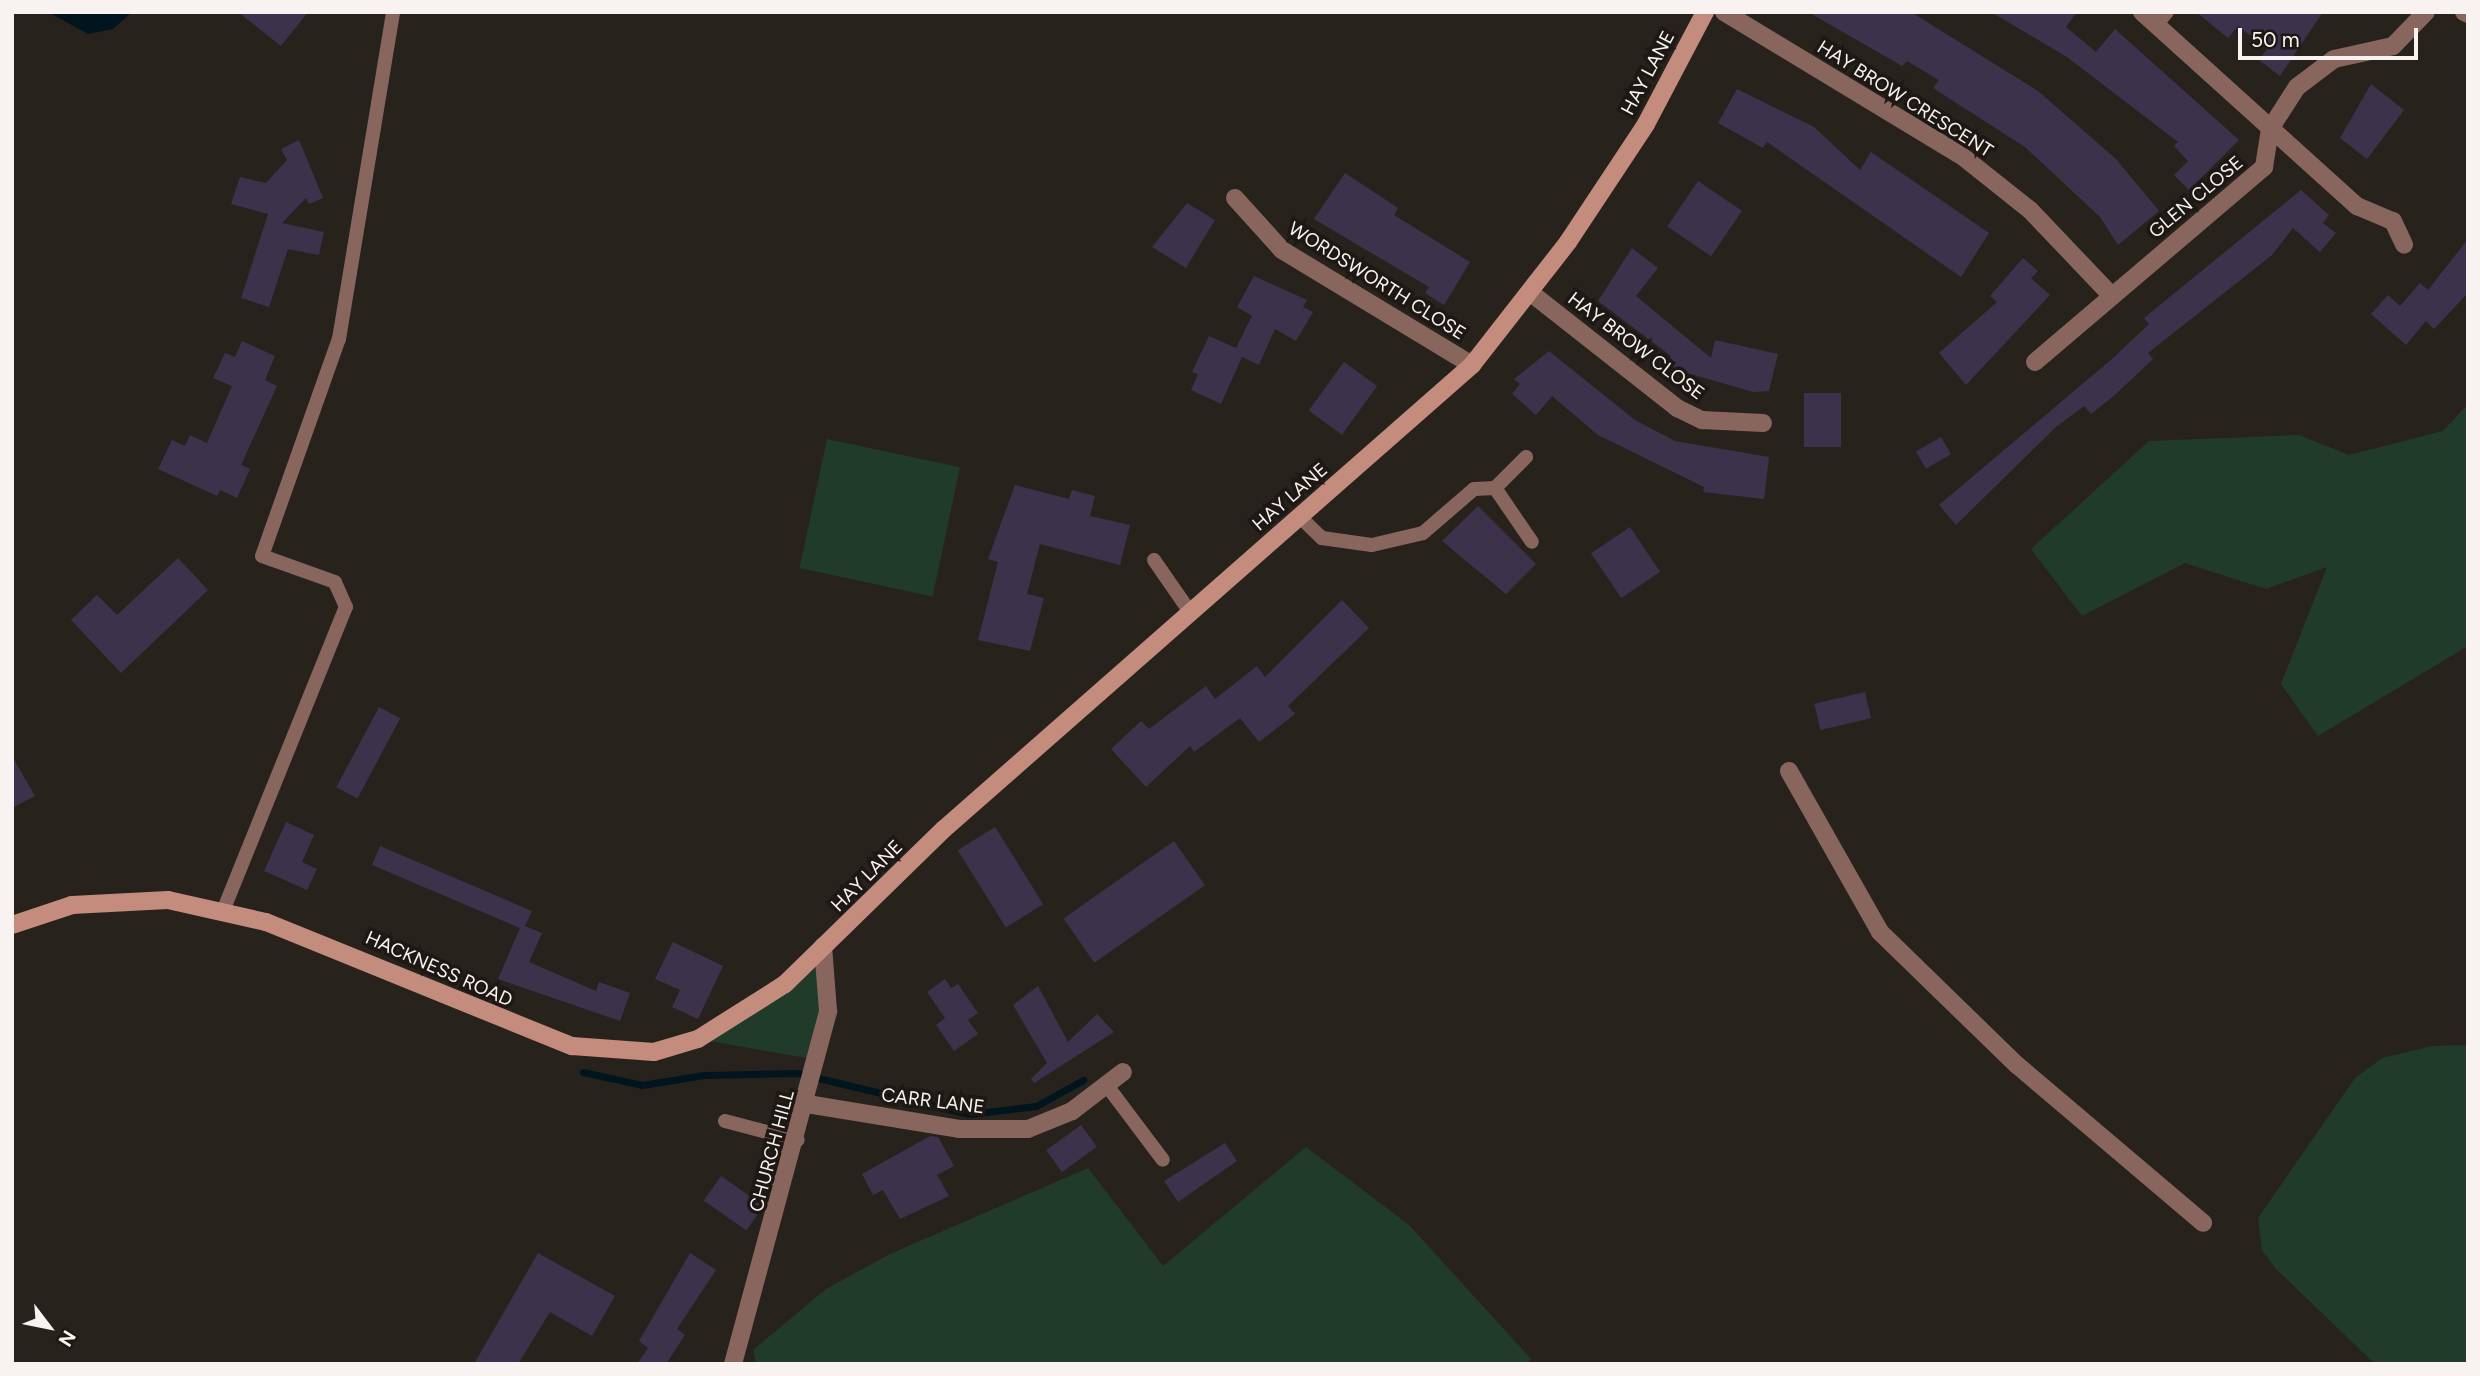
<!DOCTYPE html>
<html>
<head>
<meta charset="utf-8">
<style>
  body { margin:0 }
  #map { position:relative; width:2480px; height:1376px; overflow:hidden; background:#28221d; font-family:Figtree,sans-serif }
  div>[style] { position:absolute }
  .green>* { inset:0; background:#203b2a; transform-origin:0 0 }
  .water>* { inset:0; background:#00151e }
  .stream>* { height:7px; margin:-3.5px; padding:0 3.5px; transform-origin:3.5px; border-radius:3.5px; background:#00151e }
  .building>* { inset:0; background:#3c324c; transform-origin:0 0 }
  .lane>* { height:14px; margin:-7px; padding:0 7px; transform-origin:7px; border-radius:7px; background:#89665d }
  .street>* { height:18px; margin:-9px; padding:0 9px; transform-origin:9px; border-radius:9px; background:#89665d }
  .secondary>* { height:18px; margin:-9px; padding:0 9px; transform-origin:9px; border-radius:9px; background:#c48c7d }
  span { translate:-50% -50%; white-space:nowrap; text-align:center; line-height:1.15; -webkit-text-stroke:7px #1e1814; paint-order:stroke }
  .street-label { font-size:19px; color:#f8f3f0 }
  .frame { position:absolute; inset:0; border:14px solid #f8f3f0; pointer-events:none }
  .north { position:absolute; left:14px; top:1292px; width:70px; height:70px; -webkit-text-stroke:5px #1e1814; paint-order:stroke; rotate:122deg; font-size:19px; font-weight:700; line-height:28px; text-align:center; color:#f8f3f0 }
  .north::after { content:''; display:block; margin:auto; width:24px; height:32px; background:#f8f3f0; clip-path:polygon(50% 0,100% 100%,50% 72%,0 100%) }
  .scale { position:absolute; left:2238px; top:28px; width:180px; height:32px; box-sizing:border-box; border:4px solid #f8f3f0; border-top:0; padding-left:9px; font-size:21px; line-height:24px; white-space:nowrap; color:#f8f3f0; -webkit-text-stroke:5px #1e1814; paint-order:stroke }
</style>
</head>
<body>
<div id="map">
  <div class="green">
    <div style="clip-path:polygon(2468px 404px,2468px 646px,2318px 736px,2281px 684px,2327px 567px,2266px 589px,2185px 563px,2082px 616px,2031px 549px,2149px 441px,2299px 435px,2349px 455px,2443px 431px)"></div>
    <div style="left:827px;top:439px;width:136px;height:132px;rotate:12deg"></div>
    <div style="clip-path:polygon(823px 946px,818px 1060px,698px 1039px)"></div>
    <div style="clip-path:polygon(2468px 1045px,2468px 1364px,2375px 1364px,2275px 1268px,2262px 1250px,2258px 1218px,2355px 1078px,2382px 1058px,2432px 1046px)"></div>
    <div style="clip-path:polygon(1306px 1147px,1409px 1225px,1531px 1359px,1527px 1364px,756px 1364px,753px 1350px,826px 1289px,890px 1254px,1088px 1168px,1163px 1266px)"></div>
  </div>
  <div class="water">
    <div style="clip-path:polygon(48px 12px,132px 12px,113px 29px,88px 34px)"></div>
  </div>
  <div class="stream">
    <div style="left:583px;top:1072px;width:60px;rotate:12.4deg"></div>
    <div style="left:642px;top:1085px;width:63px;rotate:-9.2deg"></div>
    <div style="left:704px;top:1075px;width:93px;rotate:-1.2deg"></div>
    <div style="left:797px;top:1073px;width:177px;rotate:13.4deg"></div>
    <div style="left:969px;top:1114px;width:67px;rotate:-6.8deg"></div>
    <div style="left:1036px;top:1106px;width:54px;rotate:-29deg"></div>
  </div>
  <div class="building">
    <div style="clip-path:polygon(238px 12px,308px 12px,281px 46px)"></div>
    <div style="clip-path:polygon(1808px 12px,1911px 12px,2038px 91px,2116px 159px,2159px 211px,2118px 245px,2100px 217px,2025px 147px,1933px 88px,1939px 80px,1907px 61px,1902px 66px)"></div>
    <div style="clip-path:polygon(1991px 12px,2077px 12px,2066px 27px,2096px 52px,2115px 29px,2239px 140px,2189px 190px,2174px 175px,2188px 161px,2174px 146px,2178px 142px,2067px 57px)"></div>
    <div style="clip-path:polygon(2196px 12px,2323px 12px,2280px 76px,2259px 60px,2267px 49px,2238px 26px,2228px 38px)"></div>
    <div style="clip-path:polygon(2371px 84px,2404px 110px,2367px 159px,2340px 138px)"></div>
    <div style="clip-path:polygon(1737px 89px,1814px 127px,1860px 170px,1871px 152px,1989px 233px,1961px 277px,1767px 142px,1763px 148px,1718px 123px)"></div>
    <div style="clip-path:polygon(299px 140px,323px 198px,309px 204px,306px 198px,282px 223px,324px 232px,319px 255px,288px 249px,269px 307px,241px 298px,268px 214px,231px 204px,240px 177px,266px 183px,287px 160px,281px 149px)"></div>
    <div style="clip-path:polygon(1345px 173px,1398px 208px,1394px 215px,1470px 262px,1444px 305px,1425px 293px,1429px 287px,1314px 219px)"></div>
    <div style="left:1698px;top:181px;width:53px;height:55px;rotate:34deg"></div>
    <div style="clip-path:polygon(2301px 190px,2329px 215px,2323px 223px,2336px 233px,2320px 252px,2293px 228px,2272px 255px,2148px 353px,2153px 359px,2116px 394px,2091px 414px,2084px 406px,2056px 427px,1956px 525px,1939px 505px,2112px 359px,2149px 324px,2144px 318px)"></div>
    <div style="clip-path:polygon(1187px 203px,1215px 220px,1186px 268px,1152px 247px)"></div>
    <div style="clip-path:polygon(2468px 239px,2468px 293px,2434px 329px,2426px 321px,2406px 345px,2371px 314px,2388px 295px,2400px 306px,2420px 283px,2428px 290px)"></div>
    <div style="clip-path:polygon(1632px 248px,1658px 268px,1636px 296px,1711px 358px,1715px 340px,1778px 354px,1769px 391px,1753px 392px,1677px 370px,1667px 361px,1671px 356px,1598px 301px)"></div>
    <div style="clip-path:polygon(2023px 258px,2038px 271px,2031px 278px,2050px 295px,1966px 385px,1939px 353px,1997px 302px,1990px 296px)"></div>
    <div style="clip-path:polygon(1254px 276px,1307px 300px,1303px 307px,1313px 312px,1296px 341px,1275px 329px,1259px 365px,1242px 357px,1221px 404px,1191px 390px,1198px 374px,1192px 372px,1209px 336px,1236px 348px,1252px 316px,1237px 307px)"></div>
    <div style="clip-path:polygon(242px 341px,275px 356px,265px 380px,277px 386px,241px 465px,250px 469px,237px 498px,220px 490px,217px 496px,158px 469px,172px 440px,185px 446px,190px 435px,207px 443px,232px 386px,213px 378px,225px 353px,235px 357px)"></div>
    <div style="clip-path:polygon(1549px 351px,1635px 420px,1675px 441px,1769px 457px,1764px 499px,1703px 492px,1704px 487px,1598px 435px,1552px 396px,1536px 415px,1512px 394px,1520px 384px,1514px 379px)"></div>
    <div style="left:1344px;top:362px;width:41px;height:60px;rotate:36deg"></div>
    <div style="left:1804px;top:393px;width:37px;height:54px"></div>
    <div style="left:1941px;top:437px;width:20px;height:29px;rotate:60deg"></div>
    <div style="clip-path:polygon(1015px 485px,1069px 499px,1072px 490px,1095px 496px,1090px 516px,1130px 525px,1120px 565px,1040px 544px,1027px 594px,1044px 598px,1030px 651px,978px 640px,998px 562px,988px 559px)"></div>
    <div style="clip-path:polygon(1478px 506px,1536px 564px,1506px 594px,1442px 541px)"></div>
    <div style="left:1630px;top:527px;width:54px;height:47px;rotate:56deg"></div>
    <div style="clip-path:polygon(178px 558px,208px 590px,121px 673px,71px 620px,97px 595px,117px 615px)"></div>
    <div style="clip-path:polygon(1342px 600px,1369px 628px,1288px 706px,1295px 714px,1259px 742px,1240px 718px,1194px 752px,1190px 746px,1146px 787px,1111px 749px,1141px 721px,1149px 729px,1206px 686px,1215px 699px,1257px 666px,1265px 677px)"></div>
    <div style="left:1865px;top:692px;width:27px;height:52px;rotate:77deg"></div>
    <div style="left:379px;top:707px;width:24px;height:91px;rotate:28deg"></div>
    <div style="clip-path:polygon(12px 756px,35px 796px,12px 808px)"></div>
    <div style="clip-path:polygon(286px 822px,314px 835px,302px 862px,317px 869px,307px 890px,264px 871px)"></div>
    <div style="left:995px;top:827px;width:91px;height:44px;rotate:58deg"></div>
    <div style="left:1174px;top:841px;width:54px;height:135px;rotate:55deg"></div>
    <div style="clip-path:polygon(380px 846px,532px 911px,525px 926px,542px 933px,529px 962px,596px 991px,599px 982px,630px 993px,620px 1021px,498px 979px,520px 928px,372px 865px)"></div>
    <div style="clip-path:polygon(673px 942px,723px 966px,698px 1019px,672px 1007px,680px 990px,655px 979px)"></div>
    <div style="clip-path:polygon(945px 979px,951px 988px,958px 984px,978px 1013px,968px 1020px,978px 1034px,954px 1051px,936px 1025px,945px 1018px,927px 992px)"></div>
    <div style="clip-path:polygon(1038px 986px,1068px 1042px,1097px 1014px,1114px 1032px,1034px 1083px,1031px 1079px,1047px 1063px,1013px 1005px)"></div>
    <div style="left:1081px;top:1125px;width:27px;height:43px;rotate:54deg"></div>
    <div style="clip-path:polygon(930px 1136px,938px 1137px,954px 1166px,937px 1175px,949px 1196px,900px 1219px,883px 1190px,873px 1195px,862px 1174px)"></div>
    <div style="clip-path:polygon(1225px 1143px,1237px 1161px,1178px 1202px,1164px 1181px)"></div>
    <div style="left:721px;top:1176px;width:52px;height:30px;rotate:35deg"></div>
    <div style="clip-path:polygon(538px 1253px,615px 1296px,592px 1336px,550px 1312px,518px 1364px,474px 1364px)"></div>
    <div style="clip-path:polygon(690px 1253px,716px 1270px,677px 1329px,685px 1335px,666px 1364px,637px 1364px,648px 1348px,639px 1341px)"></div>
  </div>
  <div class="lane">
    <div style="left:2156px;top:25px;width:17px;rotate:-50deg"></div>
    <div style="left:1495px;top:488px;width:44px;rotate:-45deg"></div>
    <div style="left:1299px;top:516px;width:32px;rotate:44deg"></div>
    <div style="left:1322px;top:538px;width:50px;rotate:8deg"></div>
    <div style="left:1372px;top:545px;width:52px;rotate:-13.2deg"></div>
    <div style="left:1423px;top:533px;width:67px;rotate:-40.8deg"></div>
    <div style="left:1474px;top:489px;width:21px;rotate:-3deg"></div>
    <div style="left:1495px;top:488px;width:65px;rotate:55.6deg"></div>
    <div style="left:1154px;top:560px;width:63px;rotate:55.3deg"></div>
    <div style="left:223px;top:911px;width:328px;rotate:-68deg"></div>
    <div style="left:346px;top:607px;width:27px;rotate:-114deg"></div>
    <div style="left:335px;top:582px;width:77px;rotate:-160.4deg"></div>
    <div style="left:262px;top:556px;width:230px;rotate:-70.5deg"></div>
    <div style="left:339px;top:339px;width:331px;rotate:-80.6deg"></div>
    <div style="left:1108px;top:1087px;width:91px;rotate:53deg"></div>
    <div style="left:725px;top:1121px;width:75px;rotate:14.6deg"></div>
  </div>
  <div class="street">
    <div style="left:1724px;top:12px;width:278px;rotate:31.2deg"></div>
    <div style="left:1962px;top:156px;width:87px;rotate:38.5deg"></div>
    <div style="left:2030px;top:210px;width:117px;rotate:46.4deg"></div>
    <div style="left:2142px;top:12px;width:290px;rotate:42.1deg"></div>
    <div style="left:2357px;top:206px;width:39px;rotate:23deg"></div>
    <div style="left:2393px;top:221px;width:26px;rotate:65deg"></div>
    <div style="left:2464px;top:12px;width:4px;rotate:27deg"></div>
    <div style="left:1235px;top:198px;width:70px;rotate:47.9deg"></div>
    <div style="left:1282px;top:250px;width:222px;rotate:31.2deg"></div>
    <div style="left:1531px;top:293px;width:186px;rotate:38.2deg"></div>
    <div style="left:1677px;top:408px;width:28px;rotate:26deg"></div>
    <div style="left:1702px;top:420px;width:61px;rotate:2.8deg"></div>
    <div style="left:2035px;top:362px;width:301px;rotate:-40.4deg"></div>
    <div style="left:2264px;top:167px;width:38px;rotate:-81deg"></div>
    <div style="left:2270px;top:129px;width:50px;rotate:-57.3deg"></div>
    <div style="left:2297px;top:87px;width:46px;rotate:-37.1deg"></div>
    <div style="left:2334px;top:59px;width:60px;rotate:-12.4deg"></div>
    <div style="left:2393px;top:46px;width:47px;rotate:-45.9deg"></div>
    <div style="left:1789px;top:771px;width:185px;rotate:60.5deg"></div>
    <div style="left:1880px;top:932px;width:191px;rotate:44.2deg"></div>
    <div style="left:2017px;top:1065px;width:244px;rotate:40.3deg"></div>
    <div style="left:807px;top:1104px;width:154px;rotate:9.3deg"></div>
    <div style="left:959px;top:1129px;width:69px"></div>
    <div style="left:1028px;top:1129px;width:48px;rotate:-22.2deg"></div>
    <div style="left:1072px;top:1111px;width:64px;rotate:-37.4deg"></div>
    <div style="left:733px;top:1364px;width:366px;rotate:-74.9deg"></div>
    <div style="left:828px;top:1011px;width:65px;rotate:-94.4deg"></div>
  </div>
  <div class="secondary">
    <div style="left:12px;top:925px;width:63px;rotate:-18.4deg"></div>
    <div style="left:72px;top:905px;width:96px;rotate:-3deg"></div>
    <div style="left:168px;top:900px;width:100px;rotate:12.7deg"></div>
    <div style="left:266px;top:922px;width:330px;rotate:22.1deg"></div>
    <div style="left:572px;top:1046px;width:82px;rotate:4.2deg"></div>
    <div style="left:654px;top:1052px;width:46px;rotate:-16.5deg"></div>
    <div style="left:698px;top:1039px;width:103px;rotate:-32.3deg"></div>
    <div style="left:785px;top:984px;width:222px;rotate:-44.3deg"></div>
    <div style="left:944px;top:829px;width:703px;rotate:-41.31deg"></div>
    <div style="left:1472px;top:365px;width:156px;rotate:-52deg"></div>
    <div style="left:1568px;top:242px;width:141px;rotate:-56.5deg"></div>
    <div style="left:1646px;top:124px;width:127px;rotate:-62.2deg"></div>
  </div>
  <div class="street-label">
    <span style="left:1648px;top:73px;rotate:-62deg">HAY LANE</span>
    <span style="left:1905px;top:99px;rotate:32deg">HAY BROW CRESCENT</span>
    <span style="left:2196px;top:197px;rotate:-40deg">GLEN CLOSE</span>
    <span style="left:1377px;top:281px;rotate:32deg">WORDSWORTH CLOSE</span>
    <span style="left:1636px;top:346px;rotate:37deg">HAY BROW CLOSE</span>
    <span style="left:1290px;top:497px;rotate:-41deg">HAY LANE</span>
    <span style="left:867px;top:876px;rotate:-45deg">HAY LANE</span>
    <span style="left:439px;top:969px;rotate:24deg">HACKNESS ROAD</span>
    <span style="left:933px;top:1101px;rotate:7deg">CARR LANE</span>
    <span style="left:772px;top:1151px;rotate:-75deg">CHURCH HILL</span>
  </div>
  <div class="frame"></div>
  <div class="north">N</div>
  <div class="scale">50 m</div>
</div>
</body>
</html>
